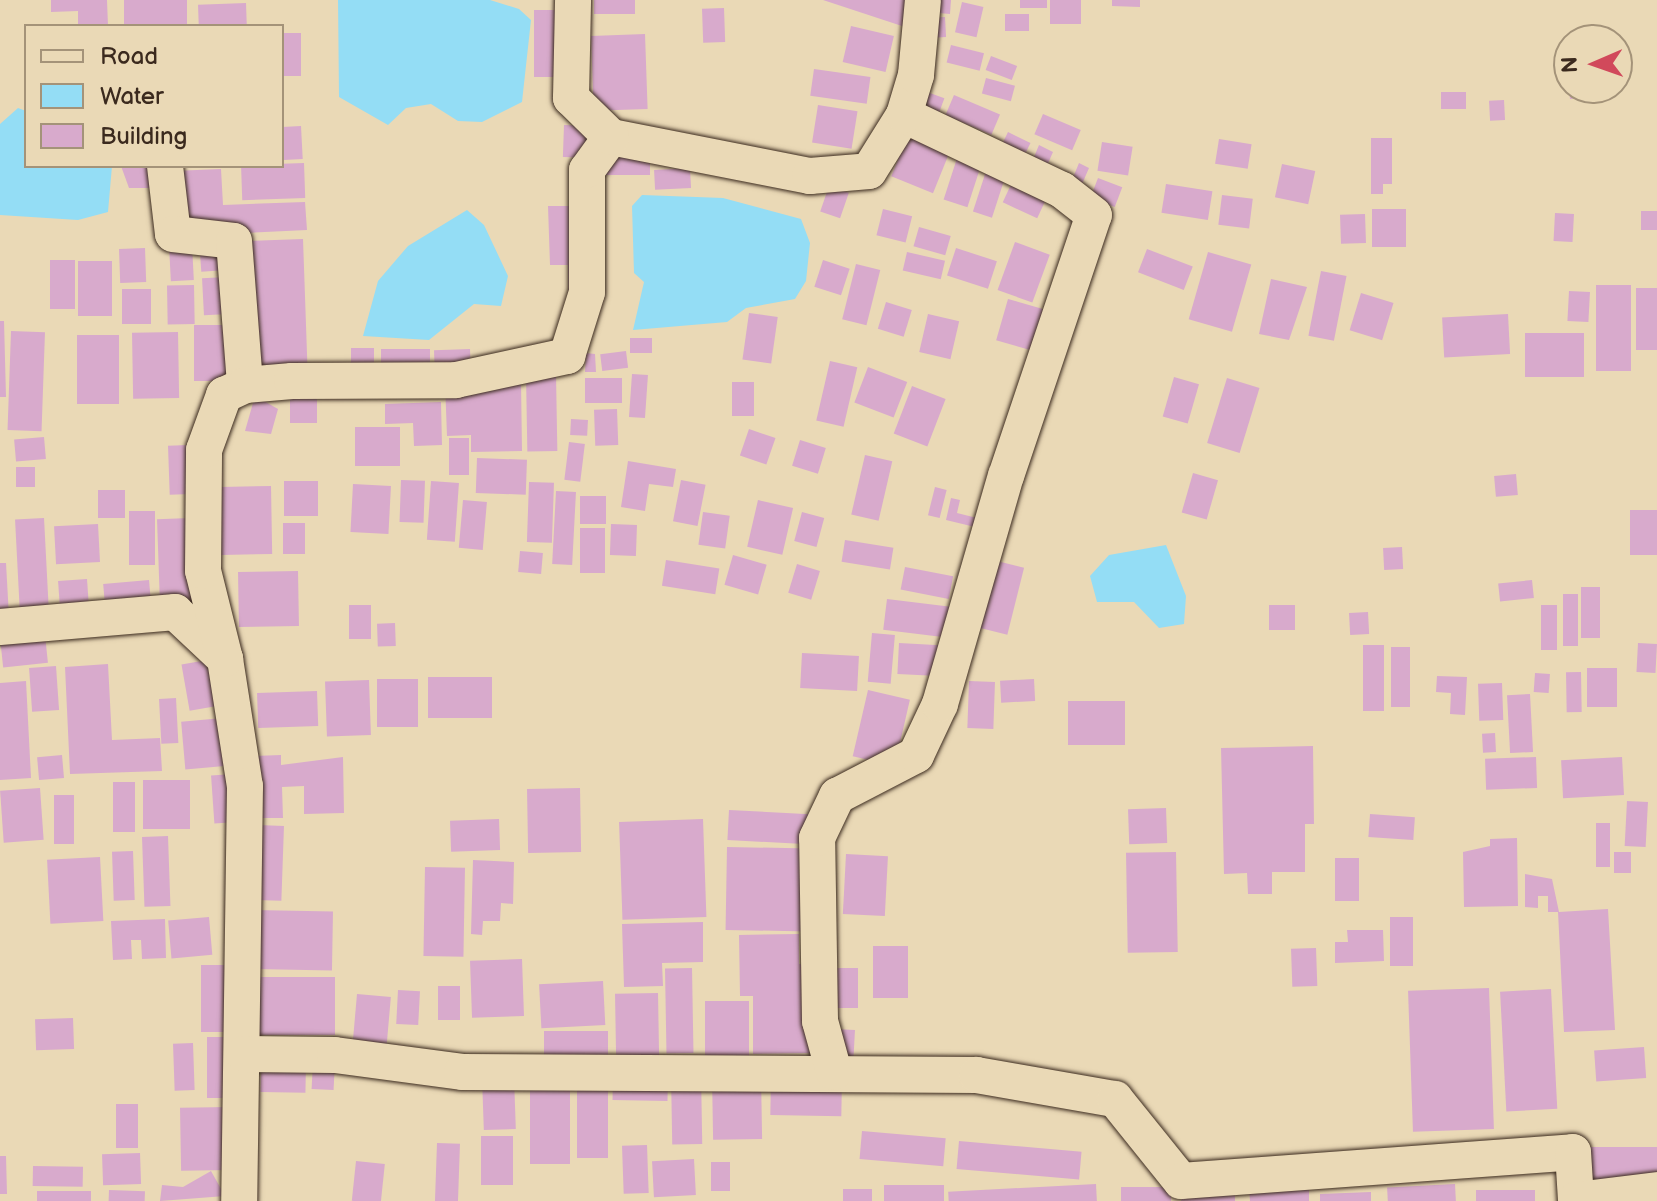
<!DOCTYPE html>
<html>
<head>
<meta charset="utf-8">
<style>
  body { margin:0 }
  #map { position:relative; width:1657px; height:1201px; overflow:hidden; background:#ead9b6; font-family:"Balsamiq Sans",sans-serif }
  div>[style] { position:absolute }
  .water>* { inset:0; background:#94ddf5 }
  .building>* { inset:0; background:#d8aacc; transform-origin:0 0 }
  .roads { filter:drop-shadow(0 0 2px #3b2a1e) drop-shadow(0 0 2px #3b2a1e) }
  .minor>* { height:36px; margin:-18px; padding:0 18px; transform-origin:18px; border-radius:18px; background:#ead9b6 }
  span { translate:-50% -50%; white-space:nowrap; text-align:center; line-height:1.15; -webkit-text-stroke:7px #ead9b6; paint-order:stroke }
  .legend { position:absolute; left:24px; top:24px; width:260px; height:144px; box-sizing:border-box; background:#ead9b6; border:2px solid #a49379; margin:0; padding:10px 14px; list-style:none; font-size:24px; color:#3b2a1e }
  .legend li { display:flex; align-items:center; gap:16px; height:40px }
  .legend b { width:40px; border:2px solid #a49379 }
  .north { position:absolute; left:1553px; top:24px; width:80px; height:80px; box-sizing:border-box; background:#ead9b6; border:2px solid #a49379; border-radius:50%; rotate:268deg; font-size:22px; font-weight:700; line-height:32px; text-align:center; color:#3b2a1e }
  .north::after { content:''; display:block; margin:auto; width:28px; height:36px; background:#d1495b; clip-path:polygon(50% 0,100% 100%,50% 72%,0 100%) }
</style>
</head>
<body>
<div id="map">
  <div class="water">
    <div style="clip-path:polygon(338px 0,490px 0,519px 9px,531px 20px,522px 102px,482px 122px,458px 121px,431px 104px,406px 108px,388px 125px,339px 97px)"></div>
    <div style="clip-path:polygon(18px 108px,26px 111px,26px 166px,112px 166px,108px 212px,78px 220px,0 215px,0 124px)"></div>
    <div style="clip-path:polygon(642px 195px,723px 198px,801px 219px,810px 243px,806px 281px,795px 299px,746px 308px,727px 322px,633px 330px,644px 282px,634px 273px,632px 206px)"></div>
    <div style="clip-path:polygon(467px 210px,484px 225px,508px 276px,501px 306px,474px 304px,429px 340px,363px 336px,378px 281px,408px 246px)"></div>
    <div style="clip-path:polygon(1166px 545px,1186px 596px,1184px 624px,1159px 628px,1134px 602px,1097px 602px,1090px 576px,1109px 555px)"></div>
  </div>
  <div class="building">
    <div style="clip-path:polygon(51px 0,107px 0,108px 26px,78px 26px,78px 11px,51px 12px)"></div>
    <div style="left:124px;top:0;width:63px;height:26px"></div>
    <div style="left:594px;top:0;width:41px;height:14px"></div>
    <div style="clip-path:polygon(823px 0,915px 0,908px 28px)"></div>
    <div style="clip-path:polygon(928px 0,951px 0,950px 14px,927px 12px)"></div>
    <div style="left:1020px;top:0;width:27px;height:8px"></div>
    <div style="left:1050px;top:0;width:31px;height:24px"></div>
    <div style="clip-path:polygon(1112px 0,1140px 0,1140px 7px,1112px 6px)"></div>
    <div style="left:962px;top:2px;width:22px;height:31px;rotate:13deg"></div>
    <div style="left:246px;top:3px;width:23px;height:48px;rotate:88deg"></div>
    <div style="left:724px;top:8px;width:34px;height:22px;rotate:88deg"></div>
    <div style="left:534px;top:10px;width:31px;height:67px"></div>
    <div style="left:1005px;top:14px;width:24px;height:17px"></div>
    <div style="left:945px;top:17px;width:20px;height:18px;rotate:87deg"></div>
    <div style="left:851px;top:26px;width:44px;height:37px;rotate:13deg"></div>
    <div style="left:282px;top:33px;width:19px;height:43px"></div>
    <div style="left:645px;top:34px;width:75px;height:54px;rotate:88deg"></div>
    <div style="left:951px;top:45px;width:34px;height:18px;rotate:14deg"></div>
    <div style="left:991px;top:56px;width:28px;height:15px;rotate:21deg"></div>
    <div style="left:814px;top:69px;width:57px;height:27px;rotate:8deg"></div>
    <div style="left:986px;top:78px;width:30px;height:16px;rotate:15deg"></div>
    <div style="clip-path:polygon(1569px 88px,1601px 88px,1602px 95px,1570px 99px)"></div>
    <div style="left:919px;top:89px;width:27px;height:19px;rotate:20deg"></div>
    <div style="left:1441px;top:92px;width:25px;height:17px"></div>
    <div style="left:954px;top:95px;width:50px;height:22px;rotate:23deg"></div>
    <div style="left:1504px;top:100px;width:20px;height:15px;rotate:87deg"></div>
    <div style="left:818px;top:105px;width:40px;height:38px;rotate:9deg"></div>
    <div style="left:1043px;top:114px;width:41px;height:22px;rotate:23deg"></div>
    <div style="left:564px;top:125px;width:23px;height:32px;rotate:2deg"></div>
    <div style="left:301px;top:126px;width:33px;height:19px;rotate:87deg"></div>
    <div style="left:910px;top:130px;width:45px;height:50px;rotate:22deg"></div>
    <div style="left:1008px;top:132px;width:25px;height:22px;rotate:26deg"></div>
    <div style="clip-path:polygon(1371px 138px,1392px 138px,1392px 184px,1383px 184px,1383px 194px,1371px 194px)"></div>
    <div style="left:1219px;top:139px;width:33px;height:25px;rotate:9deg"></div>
    <div style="left:1102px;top:142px;width:31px;height:29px;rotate:9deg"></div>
    <div style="clip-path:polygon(1039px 145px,1053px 152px,1046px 168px,1072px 180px,1079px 163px,1089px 168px,1079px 191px,1029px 169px)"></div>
    <div style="left:960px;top:149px;width:25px;height:53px;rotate:18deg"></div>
    <div style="left:650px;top:152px;width:23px;height:51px;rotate:90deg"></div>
    <div style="left:989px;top:162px;width:20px;height:52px;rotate:18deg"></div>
    <div style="left:304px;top:163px;width:35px;height:63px;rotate:88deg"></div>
    <div style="left:1282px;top:164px;width:34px;height:34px;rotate:12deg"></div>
    <div style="clip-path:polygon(121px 166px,157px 166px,158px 188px,129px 188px)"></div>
    <div style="left:690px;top:168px;width:20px;height:36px;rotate:87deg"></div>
    <div style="clip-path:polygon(221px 169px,223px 205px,305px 202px,307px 230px,223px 234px,176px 221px,173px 171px)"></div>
    <div style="left:1015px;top:176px;width:38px;height:29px;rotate:25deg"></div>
    <div style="left:1098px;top:178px;width:26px;height:21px;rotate:21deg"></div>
    <div style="left:1166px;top:184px;width:47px;height:29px;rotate:9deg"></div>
    <div style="left:829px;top:186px;width:21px;height:27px;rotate:19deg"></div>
    <div style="left:1222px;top:195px;width:31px;height:30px;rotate:7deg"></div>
    <div style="clip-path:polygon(548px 206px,582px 206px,569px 305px,568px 265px,550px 265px)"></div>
    <div style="left:883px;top:209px;width:30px;height:27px;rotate:14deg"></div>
    <div style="left:1406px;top:209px;width:38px;height:34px;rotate:90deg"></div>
    <div style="left:1657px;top:211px;width:19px;height:16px;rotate:90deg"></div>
    <div style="left:1555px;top:213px;width:19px;height:28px;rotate:3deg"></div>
    <div style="left:1365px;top:214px;width:29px;height:25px;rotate:88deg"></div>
    <div style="left:919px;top:227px;width:33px;height:20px;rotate:16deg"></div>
    <div style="left:224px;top:238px;width:32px;height:25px;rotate:86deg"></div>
    <div style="left:303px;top:239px;width:133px;height:57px;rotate:88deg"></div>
    <div style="left:1015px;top:242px;width:37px;height:51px;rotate:20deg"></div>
    <div style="left:192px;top:245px;width:35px;height:23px;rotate:87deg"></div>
    <div style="left:145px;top:248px;width:34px;height:26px;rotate:88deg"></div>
    <div style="left:956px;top:248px;width:43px;height:29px;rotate:18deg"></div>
    <div style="left:1147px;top:249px;width:49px;height:25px;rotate:21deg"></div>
    <div style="left:907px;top:252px;width:39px;height:19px;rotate:13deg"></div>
    <div style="left:1208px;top:252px;width:45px;height:70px;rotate:16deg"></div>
    <div style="left:50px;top:260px;width:25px;height:49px"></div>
    <div style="left:823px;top:260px;width:28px;height:28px;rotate:18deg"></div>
    <div style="left:78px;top:261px;width:34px;height:55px"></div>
    <div style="left:856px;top:264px;width:25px;height:57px;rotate:14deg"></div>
    <div style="left:1321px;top:271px;width:26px;height:66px;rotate:11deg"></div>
    <div style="left:227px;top:277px;width:37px;height:25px;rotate:87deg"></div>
    <div style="clip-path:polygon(1271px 279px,1307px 287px,1289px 340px,1259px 334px)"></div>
    <div style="left:194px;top:285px;width:39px;height:27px;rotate:89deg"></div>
    <div style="left:1596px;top:285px;width:35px;height:86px"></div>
    <div style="left:1636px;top:288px;width:21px;height:62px"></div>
    <div style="left:122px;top:289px;width:29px;height:35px"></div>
    <div style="left:1569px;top:291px;width:21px;height:30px;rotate:3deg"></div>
    <div style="left:1361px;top:293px;width:34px;height:39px;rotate:17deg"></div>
    <div style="left:1008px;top:299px;width:47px;height:43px;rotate:16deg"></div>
    <div style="left:886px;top:302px;width:27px;height:28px;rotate:17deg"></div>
    <div style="left:749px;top:313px;width:29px;height:47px;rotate:8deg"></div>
    <div style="left:928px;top:314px;width:32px;height:39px;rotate:13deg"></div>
    <div style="left:1508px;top:314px;width:40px;height:66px;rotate:87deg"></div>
    <div style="clip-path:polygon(0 321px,4px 321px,6px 397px,0 397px)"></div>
    <div style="left:194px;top:325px;width:39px;height:56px"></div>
    <div style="left:11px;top:331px;width:34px;height:99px;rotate:2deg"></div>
    <div style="left:178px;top:332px;width:66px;height:46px;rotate:89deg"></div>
    <div style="left:1525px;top:333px;width:59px;height:44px"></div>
    <div style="left:77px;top:335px;width:42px;height:69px"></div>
    <div style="left:630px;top:338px;width:22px;height:15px"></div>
    <div style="left:374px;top:348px;width:21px;height:23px;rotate:90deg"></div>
    <div style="left:381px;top:349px;width:49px;height:24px"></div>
    <div style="left:470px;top:349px;width:28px;height:36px;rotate:88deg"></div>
    <div style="left:626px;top:351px;width:17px;height:26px;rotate:83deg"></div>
    <div style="clip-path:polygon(586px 353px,595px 354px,596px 372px,585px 372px)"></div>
    <div style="left:830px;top:361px;width:28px;height:61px;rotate:13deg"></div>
    <div style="left:868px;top:367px;width:42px;height:38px;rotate:21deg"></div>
    <div style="left:556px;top:374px;width:77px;height:30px;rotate:89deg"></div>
    <div style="left:632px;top:374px;width:16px;height:43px;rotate:4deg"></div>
    <div style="left:1174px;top:377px;width:26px;height:41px;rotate:16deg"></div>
    <div style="left:585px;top:378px;width:37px;height:25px"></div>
    <div style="left:1227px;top:378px;width:34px;height:68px;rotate:17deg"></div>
    <div style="clip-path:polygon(521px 381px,522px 451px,471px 452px,471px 435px,447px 436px,445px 383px)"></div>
    <div style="left:732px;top:382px;width:22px;height:34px"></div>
    <div style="left:912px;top:386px;width:36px;height:51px;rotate:21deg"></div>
    <div style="left:290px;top:395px;width:27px;height:28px"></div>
    <div style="clip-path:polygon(255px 396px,278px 409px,271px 434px,245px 431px)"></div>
    <div style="clip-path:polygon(441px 402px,442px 445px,414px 446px,413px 423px,385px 424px,385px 404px)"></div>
    <div style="left:617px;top:409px;width:36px;height:23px;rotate:88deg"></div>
    <div style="left:571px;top:419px;width:17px;height:16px;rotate:3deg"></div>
    <div style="left:355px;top:427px;width:45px;height:39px"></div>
    <div style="left:749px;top:429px;width:28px;height:28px;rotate:19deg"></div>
    <div style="left:44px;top:437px;width:22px;height:30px;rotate:85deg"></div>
    <div style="left:449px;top:438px;width:20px;height:37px"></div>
    <div style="left:800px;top:440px;width:27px;height:27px;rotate:17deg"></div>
    <div style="left:569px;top:442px;width:16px;height:38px;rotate:7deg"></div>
    <div style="left:189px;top:445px;width:49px;height:21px;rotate:88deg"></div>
    <div style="left:865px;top:455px;width:28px;height:61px;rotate:13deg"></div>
    <div style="left:477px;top:458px;width:50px;height:35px;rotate:2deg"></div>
    <div style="clip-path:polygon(628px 461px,676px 469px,673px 487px,649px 484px,645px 511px,621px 507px)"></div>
    <div style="left:16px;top:467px;width:19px;height:20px"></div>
    <div style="left:1193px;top:473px;width:26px;height:41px;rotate:16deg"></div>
    <div style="left:1516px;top:474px;width:21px;height:22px;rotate:85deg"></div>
    <div style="left:401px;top:480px;width:24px;height:42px;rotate:2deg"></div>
    <div style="left:681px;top:480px;width:25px;height:42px;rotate:11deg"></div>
    <div style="left:318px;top:481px;width:35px;height:34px;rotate:90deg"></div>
    <div style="left:431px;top:481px;width:28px;height:59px;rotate:4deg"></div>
    <div style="left:529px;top:482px;width:25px;height:60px;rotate:2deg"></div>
    <div style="left:353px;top:484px;width:38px;height:48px;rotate:3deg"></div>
    <div style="left:271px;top:486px;width:68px;height:51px;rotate:89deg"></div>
    <div style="left:935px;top:487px;width:12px;height:29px;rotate:14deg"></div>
    <div style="left:98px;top:490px;width:27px;height:28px"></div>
    <div style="left:556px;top:491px;width:20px;height:73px;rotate:3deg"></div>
    <div style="left:580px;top:496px;width:26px;height:28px"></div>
    <div style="clip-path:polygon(951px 498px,960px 500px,957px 513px,977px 518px,975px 527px,946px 520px)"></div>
    <div style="left:463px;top:500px;width:24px;height:48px;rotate:5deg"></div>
    <div style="left:758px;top:500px;width:36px;height:48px;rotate:13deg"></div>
    <div style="left:1657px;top:510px;width:45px;height:27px;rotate:90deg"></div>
    <div style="left:129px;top:511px;width:26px;height:54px"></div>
    <div style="left:703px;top:512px;width:27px;height:33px;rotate:8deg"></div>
    <div style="left:802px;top:512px;width:23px;height:30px;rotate:15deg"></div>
    <div style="left:44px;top:518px;width:88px;height:29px;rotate:87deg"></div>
    <div style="left:190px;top:518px;width:84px;height:33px;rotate:88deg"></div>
    <div style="left:283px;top:523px;width:22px;height:31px"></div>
    <div style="left:98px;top:524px;width:38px;height:44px;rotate:87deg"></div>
    <div style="left:611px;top:524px;width:26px;height:31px;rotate:2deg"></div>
    <div style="left:580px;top:528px;width:25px;height:45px"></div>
    <div style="left:845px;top:540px;width:49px;height:22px;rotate:9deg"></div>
    <div style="left:1402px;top:547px;width:22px;height:19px;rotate:87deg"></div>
    <div style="left:520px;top:551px;width:23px;height:21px;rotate:5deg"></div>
    <div style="left:733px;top:555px;width:35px;height:31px;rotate:16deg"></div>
    <div style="left:666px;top:560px;width:54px;height:26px;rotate:9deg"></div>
    <div style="left:993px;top:560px;width:32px;height:69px;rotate:14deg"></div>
    <div style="clip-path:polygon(0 563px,6px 563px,9px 617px,0 617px)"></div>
    <div style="left:797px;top:564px;width:24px;height:30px;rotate:17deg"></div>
    <div style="left:905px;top:567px;width:49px;height:23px;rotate:11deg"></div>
    <div style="left:298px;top:571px;width:55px;height:60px;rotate:89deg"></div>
    <div style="left:87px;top:579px;width:29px;height:29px;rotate:86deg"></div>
    <div style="left:149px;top:580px;width:23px;height:46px;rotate:85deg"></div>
    <div style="left:1532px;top:580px;width:18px;height:34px;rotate:84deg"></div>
    <div style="left:1581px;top:587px;width:19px;height:51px"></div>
    <div style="left:1563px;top:594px;width:15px;height:52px"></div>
    <div style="left:887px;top:599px;width:68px;height:31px;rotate:7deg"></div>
    <div style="left:349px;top:605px;width:22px;height:34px"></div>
    <div style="left:1269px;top:605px;width:26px;height:25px"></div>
    <div style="left:1541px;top:605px;width:16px;height:45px"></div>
    <div style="left:1368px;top:612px;width:22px;height:19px;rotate:87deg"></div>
    <div style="left:395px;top:623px;width:23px;height:18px;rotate:88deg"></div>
    <div style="left:872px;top:633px;width:23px;height:49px;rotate:5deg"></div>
    <div style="left:45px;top:635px;width:28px;height:45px;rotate:84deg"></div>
    <div style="left:899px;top:643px;width:41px;height:31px;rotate:3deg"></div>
    <div style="left:1638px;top:643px;width:19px;height:29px;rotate:3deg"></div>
    <div style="left:1363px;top:645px;width:21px;height:66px"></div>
    <div style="left:1391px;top:647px;width:19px;height:60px"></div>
    <div style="left:802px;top:653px;width:57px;height:35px;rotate:3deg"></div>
    <div style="left:213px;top:659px;width:47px;height:32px;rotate:80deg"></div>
    <div style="clip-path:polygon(108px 664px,112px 740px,160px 738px,162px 771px,70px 774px,65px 667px)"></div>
    <div style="left:56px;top:666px;width:44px;height:27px;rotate:86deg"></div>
    <div style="left:1617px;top:668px;width:39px;height:30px;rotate:90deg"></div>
    <div style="left:1581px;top:672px;width:40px;height:15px;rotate:89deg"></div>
    <div style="left:1535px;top:673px;width:15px;height:19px;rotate:4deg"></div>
    <div style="clip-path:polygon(1437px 676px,1467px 677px,1465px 715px,1450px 714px,1451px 693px,1436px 692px)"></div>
    <div style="left:428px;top:677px;width:64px;height:41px"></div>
    <div style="left:418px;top:679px;width:48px;height:41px;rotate:90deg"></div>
    <div style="left:1034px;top:679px;width:22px;height:34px;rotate:87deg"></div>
    <div style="left:369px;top:680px;width:55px;height:44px;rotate:88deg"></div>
    <div style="clip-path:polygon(26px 681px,31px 778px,0 780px,0 683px)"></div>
    <div style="left:969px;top:681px;width:26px;height:47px;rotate:2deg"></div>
    <div style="left:1502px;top:683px;width:37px;height:24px;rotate:88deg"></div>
    <div style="left:868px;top:690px;width:43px;height:68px;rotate:13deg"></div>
    <div style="left:317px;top:691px;width:35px;height:60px;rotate:88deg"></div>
    <div style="left:1530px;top:694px;width:58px;height:23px;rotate:87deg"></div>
    <div style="left:176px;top:698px;width:45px;height:17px;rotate:87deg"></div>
    <div style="left:1068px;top:701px;width:57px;height:44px"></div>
    <div style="left:223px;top:718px;width:48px;height:42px;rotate:85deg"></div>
    <div style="left:1495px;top:733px;width:19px;height:13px;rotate:87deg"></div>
    <div style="clip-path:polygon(1313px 746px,1314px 824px,1305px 824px,1305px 872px,1272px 872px,1272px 894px,1248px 894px,1247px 873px,1224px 874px,1221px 748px)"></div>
    <div style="left:62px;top:755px;width:23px;height:25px;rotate:85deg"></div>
    <div style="clip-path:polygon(281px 755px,281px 765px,343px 757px,344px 813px,304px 814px,304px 786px,282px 787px,283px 818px,254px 818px,252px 756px)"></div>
    <div style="left:1536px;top:757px;width:31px;height:51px;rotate:88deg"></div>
    <div style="left:1622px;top:757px;width:38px;height:61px;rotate:87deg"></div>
    <div style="left:233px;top:774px;width:48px;height:22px;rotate:86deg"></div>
    <div style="left:143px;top:780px;width:47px;height:49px"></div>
    <div style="left:113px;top:782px;width:22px;height:50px"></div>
    <div style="left:40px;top:788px;width:52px;height:40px;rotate:86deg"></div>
    <div style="left:580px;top:788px;width:64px;height:53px;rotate:89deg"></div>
    <div style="left:54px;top:795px;width:20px;height:49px"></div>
    <div style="left:1627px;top:801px;width:21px;height:45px;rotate:3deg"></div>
    <div style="left:1166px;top:808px;width:35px;height:38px;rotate:88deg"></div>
    <div style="left:729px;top:810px;width:81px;height:30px;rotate:3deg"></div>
    <div style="left:1370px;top:814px;width:45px;height:23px;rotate:4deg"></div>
    <div style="left:499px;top:819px;width:31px;height:49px;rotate:88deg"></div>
    <div style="left:703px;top:819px;width:98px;height:84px;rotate:88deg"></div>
    <div style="left:1596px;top:823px;width:14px;height:44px"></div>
    <div style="left:258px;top:825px;width:26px;height:75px;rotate:2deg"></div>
    <div style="left:168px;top:836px;width:70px;height:26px;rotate:88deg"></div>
    <div style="clip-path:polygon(1517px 838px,1518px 906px,1464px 907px,1463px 852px,1490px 846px,1490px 839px)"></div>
    <div style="left:727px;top:847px;width:82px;height:83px;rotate:1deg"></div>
    <div style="left:133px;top:851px;width:49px;height:21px;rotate:88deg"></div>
    <div style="left:1176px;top:852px;width:100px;height:50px;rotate:89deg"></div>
    <div style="left:1614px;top:852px;width:17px;height:21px"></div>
    <div style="left:846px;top:854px;width:42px;height:60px;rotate:3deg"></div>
    <div style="left:100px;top:857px;width:64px;height:53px;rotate:87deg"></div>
    <div style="left:1335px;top:858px;width:24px;height:43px"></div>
    <div style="clip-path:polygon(473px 860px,514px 862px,513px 904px,501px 903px,500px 921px,483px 921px,482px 935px,471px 934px)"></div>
    <div style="left:425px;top:867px;width:40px;height:89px;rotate:1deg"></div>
    <div style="clip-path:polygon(1525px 874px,1552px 879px,1559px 912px,1608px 909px,1615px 1030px,1564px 1032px,1558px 912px,1548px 912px,1548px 896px,1538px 896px,1538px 908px,1525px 907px)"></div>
    <div style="left:251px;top:910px;width:82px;height:59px;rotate:1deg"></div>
    <div style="left:209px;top:917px;width:38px;height:41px;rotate:85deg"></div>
    <div style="left:1413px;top:917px;width:49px;height:23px;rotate:90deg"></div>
    <div style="clip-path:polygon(165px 919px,166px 958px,142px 959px,141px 940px,131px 940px,132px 959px,113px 960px,111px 921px)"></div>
    <div style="clip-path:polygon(703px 922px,703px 962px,662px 963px,663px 986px,624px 987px,622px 924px)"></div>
    <div style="clip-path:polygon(1347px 930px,1383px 930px,1384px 961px,1335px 963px,1335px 942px,1348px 942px)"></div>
    <div style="clip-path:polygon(799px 934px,799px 964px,813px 964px,814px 1053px,753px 1054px,753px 996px,740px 996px,739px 935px)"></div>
    <div style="left:873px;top:946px;width:35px;height:52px"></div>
    <div style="left:1316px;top:948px;width:38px;height:25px;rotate:88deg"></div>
    <div style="left:522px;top:959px;width:57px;height:52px;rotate:88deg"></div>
    <div style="left:201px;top:965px;width:25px;height:67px"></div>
    <div style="left:692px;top:968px;width:85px;height:27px;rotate:89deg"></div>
    <div style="left:830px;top:968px;width:28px;height:40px"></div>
    <div style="left:252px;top:977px;width:83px;height:58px"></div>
    <div style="left:603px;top:981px;width:44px;height:64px;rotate:87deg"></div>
    <div style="left:460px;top:986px;width:34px;height:22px;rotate:90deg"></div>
    <div style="left:1489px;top:988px;width:141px;height:81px;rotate:88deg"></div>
    <div style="left:1551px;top:989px;width:120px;height:51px;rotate:87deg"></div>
    <div style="left:398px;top:990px;width:22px;height:34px;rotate:3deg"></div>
    <div style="left:658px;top:993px;width:68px;height:43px;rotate:89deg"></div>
    <div style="left:357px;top:994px;width:34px;height:54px;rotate:5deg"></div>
    <div style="left:705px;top:1001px;width:44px;height:56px"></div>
    <div style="left:73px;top:1018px;width:31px;height:38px;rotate:88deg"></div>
    <div style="left:834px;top:1029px;width:21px;height:27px;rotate:3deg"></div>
    <div style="left:608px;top:1031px;width:26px;height:64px;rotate:90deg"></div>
    <div style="left:207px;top:1037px;width:33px;height:61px"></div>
    <div style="left:193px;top:1043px;width:47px;height:20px;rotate:88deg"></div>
    <div style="left:1644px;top:1047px;width:31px;height:50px;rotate:86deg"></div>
    <div style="left:261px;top:1060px;width:45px;height:32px;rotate:1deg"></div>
    <div style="left:313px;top:1062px;width:22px;height:27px;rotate:3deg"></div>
    <div style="left:613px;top:1072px;width:55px;height:28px;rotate:1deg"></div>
    <div style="left:701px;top:1073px;width:71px;height:30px;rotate:89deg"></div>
    <div style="left:577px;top:1074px;width:31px;height:84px"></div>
    <div style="left:761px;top:1075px;width:64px;height:49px;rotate:89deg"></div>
    <div style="left:771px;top:1076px;width:71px;height:39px;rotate:1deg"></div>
    <div style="left:514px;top:1077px;width:52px;height:32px;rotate:88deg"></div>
    <div style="left:530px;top:1090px;width:40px;height:74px"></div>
    <div style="left:116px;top:1104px;width:22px;height:44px"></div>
    <div style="left:229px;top:1107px;width:63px;height:49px;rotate:89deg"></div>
    <div style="left:862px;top:1131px;width:84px;height:28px;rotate:5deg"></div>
    <div style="left:481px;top:1136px;width:32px;height:49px"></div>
    <div style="left:959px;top:1141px;width:123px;height:28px;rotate:5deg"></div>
    <div style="left:437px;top:1143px;width:23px;height:58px;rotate:2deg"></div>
    <div style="left:647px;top:1145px;width:48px;height:25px;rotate:88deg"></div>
    <div style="left:1657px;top:1147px;width:37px;height:76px;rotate:90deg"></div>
    <div style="left:140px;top:1153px;width:31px;height:38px;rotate:88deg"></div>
    <div style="clip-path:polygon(0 1156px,6px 1156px,7px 1194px,0 1194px)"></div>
    <div style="left:694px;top:1159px;width:36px;height:42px;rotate:87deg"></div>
    <div style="left:356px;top:1161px;width:29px;height:40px;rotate:6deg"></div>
    <div style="left:711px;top:1162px;width:19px;height:29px"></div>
    <div style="left:33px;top:1166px;width:50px;height:20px;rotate:1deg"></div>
    <div style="clip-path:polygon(211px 1171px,225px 1196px,160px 1201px,162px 1185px,183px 1187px)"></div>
    <div style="left:1096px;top:1184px;width:17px;height:148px;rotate:87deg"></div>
    <div style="left:1455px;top:1184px;width:17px;height:68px;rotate:87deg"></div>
    <div style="left:944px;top:1185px;width:16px;height:60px;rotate:90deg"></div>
    <div style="left:1171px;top:1187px;width:14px;height:50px;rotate:90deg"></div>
    <div style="clip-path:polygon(1309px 1187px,1309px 1201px,1250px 1201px,1249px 1189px)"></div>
    <div style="left:872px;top:1189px;width:12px;height:29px;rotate:90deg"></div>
    <div style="left:109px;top:1190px;width:36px;height:11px;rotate:2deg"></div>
    <div style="left:1535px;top:1190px;width:11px;height:59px;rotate:90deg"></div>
    <div style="left:37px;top:1191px;width:54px;height:10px"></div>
    <div style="clip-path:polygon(1371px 1192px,1371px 1201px,1320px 1201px,1320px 1194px)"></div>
    <div style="clip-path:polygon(1235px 1193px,1235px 1201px,1181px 1201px,1181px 1196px)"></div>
  </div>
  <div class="roads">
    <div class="minor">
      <div style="left:611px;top:137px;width:203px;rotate:11.1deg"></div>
      <div style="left:810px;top:176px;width:59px;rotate:-4.8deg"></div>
      <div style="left:869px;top:171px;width:66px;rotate:-58deg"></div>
      <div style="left:165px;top:166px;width:68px;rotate:83.3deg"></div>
      <div style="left:173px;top:234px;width:61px;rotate:6.5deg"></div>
      <div style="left:234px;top:241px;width:144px;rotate:85.6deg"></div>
      <div style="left:0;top:627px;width:176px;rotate:-4.9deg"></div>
      <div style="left:175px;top:612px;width:69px;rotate:43.2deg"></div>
      <div style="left:225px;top:659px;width:129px;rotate:81.1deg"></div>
      <div style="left:245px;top:786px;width:415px;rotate:90.8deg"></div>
      <div style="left:225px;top:659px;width:91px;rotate:-104deg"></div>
      <div style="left:203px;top:571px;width:121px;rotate:-89.5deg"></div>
      <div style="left:204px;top:450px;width:59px;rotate:-70deg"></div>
      <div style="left:224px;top:395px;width:23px;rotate:-25deg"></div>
      <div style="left:245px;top:385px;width:47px;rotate:-4.9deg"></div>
      <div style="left:292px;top:381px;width:164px;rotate:-0.3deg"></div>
      <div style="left:456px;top:380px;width:114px;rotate:-12.2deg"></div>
      <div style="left:567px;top:356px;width:67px;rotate:-72.6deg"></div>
      <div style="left:587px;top:292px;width:122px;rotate:-90deg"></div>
      <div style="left:587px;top:170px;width:41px;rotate:-54deg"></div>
      <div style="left:611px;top:137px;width:56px;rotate:-135.7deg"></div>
      <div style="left:571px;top:98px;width:98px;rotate:-88.8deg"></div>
      <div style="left:244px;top:1054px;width:91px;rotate:0.6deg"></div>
      <div style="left:335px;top:1055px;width:128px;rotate:7.6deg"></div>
      <div style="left:462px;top:1072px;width:515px;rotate:0.33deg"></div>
      <div style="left:977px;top:1075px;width:140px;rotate:9.9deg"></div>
      <div style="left:1115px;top:1099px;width:105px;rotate:51.2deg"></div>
      <div style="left:1181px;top:1181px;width:393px;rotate:-4.2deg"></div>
      <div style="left:1573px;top:1152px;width:48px;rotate:86.4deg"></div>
      <div style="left:1576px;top:1200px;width:82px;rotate:-7deg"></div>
      <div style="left:834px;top:1072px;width:53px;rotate:-105.4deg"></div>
      <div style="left:820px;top:1021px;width:183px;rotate:-90.9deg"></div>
      <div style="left:817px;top:838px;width:47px;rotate:-64.5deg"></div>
      <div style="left:837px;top:796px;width:89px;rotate:-27.4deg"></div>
      <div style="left:916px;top:755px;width:56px;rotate:-64.8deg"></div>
      <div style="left:940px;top:704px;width:237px;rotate:-73.9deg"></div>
      <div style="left:1006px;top:476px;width:275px;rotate:-71.4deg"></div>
      <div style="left:1094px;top:215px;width:41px;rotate:-142deg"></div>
      <div style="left:1062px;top:190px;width:175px;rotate:-154.6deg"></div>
      <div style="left:904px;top:115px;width:42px;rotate:-73.3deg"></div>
      <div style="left:916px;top:75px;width:75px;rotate:-84.7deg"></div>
    </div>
  </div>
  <ul class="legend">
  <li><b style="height:10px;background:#ead9b6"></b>Road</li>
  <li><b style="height:22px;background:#94ddf5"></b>Water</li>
  <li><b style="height:22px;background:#d8aacc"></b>Building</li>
  </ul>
  <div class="north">N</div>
</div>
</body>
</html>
